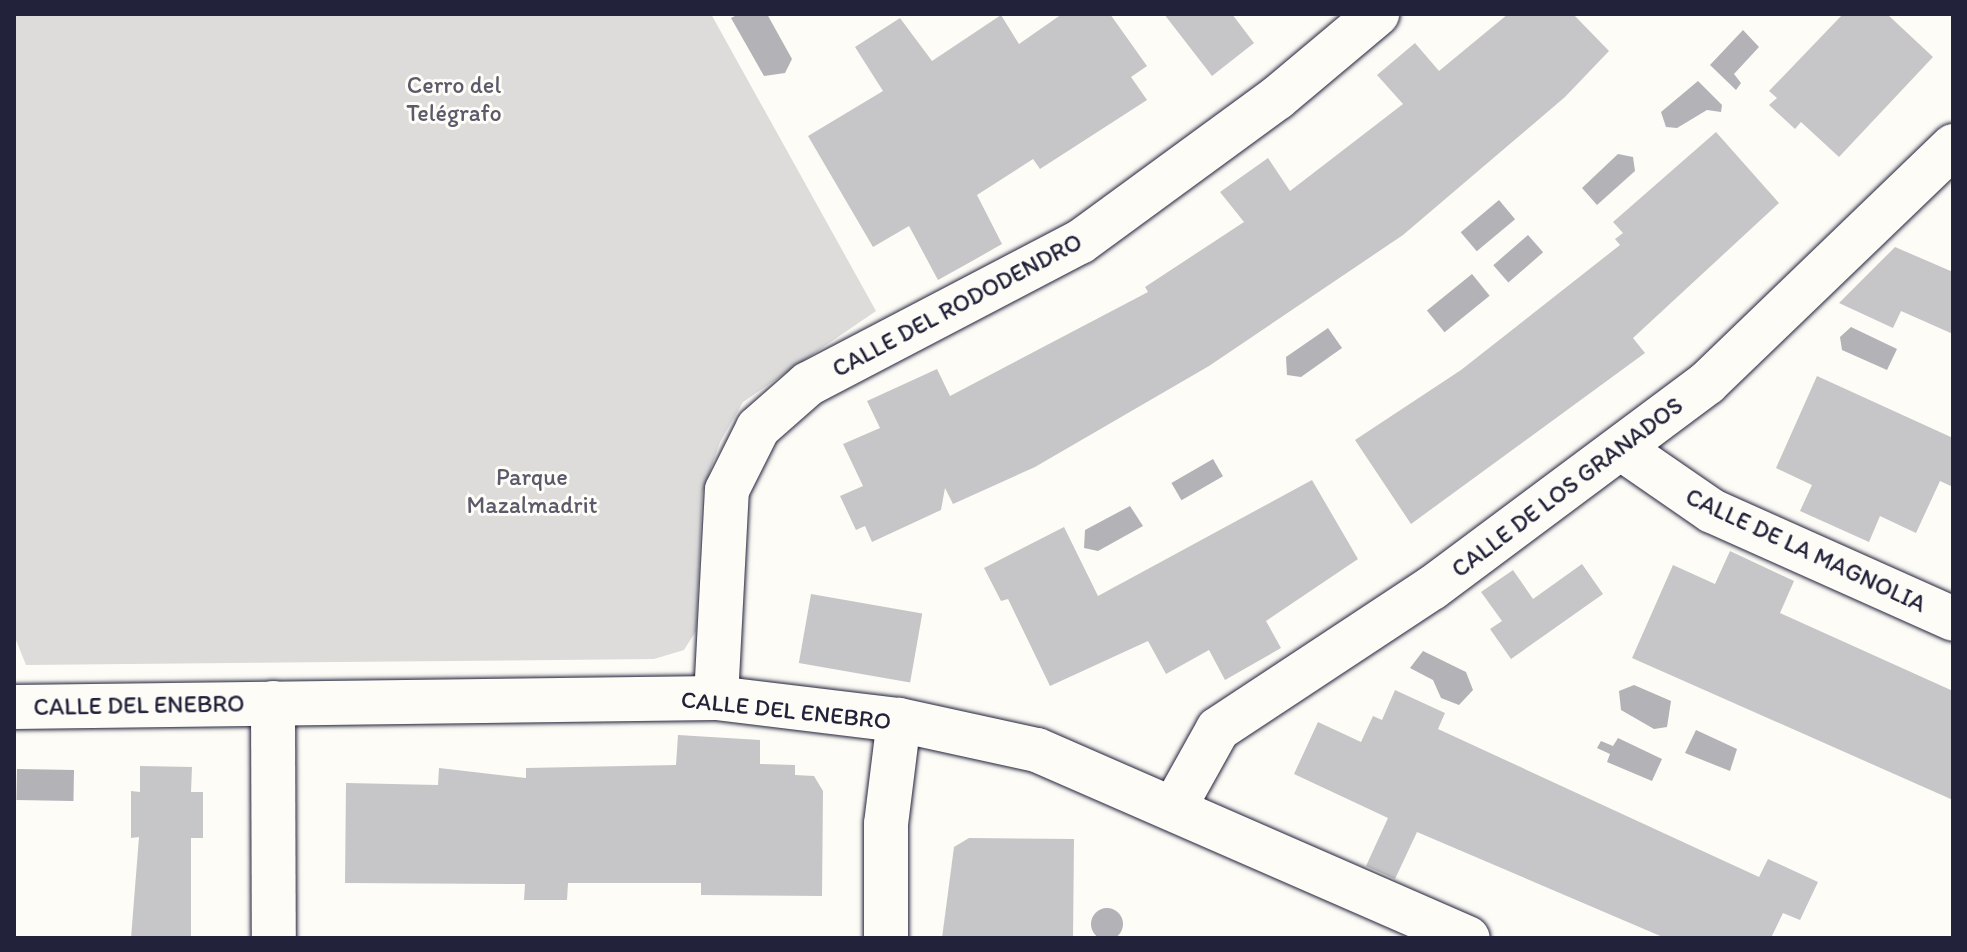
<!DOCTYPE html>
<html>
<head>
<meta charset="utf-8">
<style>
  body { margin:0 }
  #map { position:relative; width:1967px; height:952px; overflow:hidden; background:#fdfcf7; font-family:Itim,sans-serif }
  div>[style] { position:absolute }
  .green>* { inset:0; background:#dddcdb }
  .water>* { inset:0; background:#b2b2b7; transform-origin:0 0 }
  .round { border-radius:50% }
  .building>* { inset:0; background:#c6c6c8; transform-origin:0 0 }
  .roads { filter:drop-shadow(0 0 2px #22223b) drop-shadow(0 0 2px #22223b) }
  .minor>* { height:44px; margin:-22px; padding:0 22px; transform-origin:22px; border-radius:22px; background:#fdfcf7 }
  span { translate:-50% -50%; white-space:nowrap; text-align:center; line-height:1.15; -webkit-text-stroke:6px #fdfcf7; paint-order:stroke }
  .park-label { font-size:24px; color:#5a5a6b }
  .street-label { font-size:24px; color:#22223b }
  .frame { position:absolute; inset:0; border:16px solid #22223b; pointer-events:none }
</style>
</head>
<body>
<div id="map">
  <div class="green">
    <div style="clip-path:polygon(14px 14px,711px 14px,876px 311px,743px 402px,720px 442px,702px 494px,696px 631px,684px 650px,654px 659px,26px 665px,14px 635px)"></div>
  </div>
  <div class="water">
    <div style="clip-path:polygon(739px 14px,767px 14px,792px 59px,785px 73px,764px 76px,731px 18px)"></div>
    <div style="clip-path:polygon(1743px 30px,1759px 47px,1734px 74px,1741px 83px,1736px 90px,1710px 65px)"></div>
    <div style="clip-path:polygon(1698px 81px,1722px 105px,1721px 112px,1707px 110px,1677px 128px,1666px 127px,1661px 112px)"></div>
    <div style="clip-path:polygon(1618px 154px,1633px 157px,1635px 171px,1597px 205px,1582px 188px)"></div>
    <div style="left:1499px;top:200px;width:25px;height:50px;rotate:50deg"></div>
    <div style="left:1528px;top:235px;width:23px;height:46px;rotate:49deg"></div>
    <div style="left:1472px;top:274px;width:28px;height:58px;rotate:51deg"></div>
    <div style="clip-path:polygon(1851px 327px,1897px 349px,1887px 370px,1842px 350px,1840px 337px)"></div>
    <div style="clip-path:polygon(1328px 328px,1342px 348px,1301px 377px,1287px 375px,1286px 357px)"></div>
    <div style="left:1213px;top:459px;width:20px;height:48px;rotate:60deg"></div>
    <div style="clip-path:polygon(1130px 506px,1143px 526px,1098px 551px,1084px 548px,1085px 530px)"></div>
    <div style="clip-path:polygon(1423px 651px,1466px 672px,1473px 690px,1459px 705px,1441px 698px,1433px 680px,1410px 668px)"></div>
    <div style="clip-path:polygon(1634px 685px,1671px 701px,1667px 727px,1654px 729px,1621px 710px,1619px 691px)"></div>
    <div style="clip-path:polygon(1696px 730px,1737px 749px,1730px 771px,1685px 753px)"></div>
    <div style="clip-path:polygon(1618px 738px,1662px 759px,1652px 781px,1607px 762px,1610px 754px,1597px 748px,1601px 741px,1613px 746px)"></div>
    <div style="left:17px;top:769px;width:57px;height:31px;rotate:1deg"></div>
    <div class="round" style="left:1091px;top:908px;width:32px;height:32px"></div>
  </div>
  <div class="building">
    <div style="clip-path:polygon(1062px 14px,1110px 14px,1147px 66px,1131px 77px,1147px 100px,1040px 169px,1033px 159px,977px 195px,1002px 244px,974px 260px,938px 280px,909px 226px,873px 247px,808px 136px,883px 91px,855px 47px,900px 18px,932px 61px,1001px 15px,1019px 44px)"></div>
    <div style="clip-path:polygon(1164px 14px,1232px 14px,1254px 43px,1212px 76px)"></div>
    <div style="clip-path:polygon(1508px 14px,1573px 14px,1609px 51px,1565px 97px,1403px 235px,1209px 366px,1035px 467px,953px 504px,945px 488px,941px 510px,872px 542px,865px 526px,856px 530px,840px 496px,863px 486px,843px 444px,880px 428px,867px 401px,937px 369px,950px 396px,1148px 292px,1145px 287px,1244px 222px,1220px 192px,1268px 158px,1290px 191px,1403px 104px,1377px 75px,1415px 43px,1439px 71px)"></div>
    <div style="clip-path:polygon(1843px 14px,1887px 14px,1933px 57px,1839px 157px,1801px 122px,1795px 129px,1769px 105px,1777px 98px,1769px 91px)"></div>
    <div style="clip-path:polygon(1716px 132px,1779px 203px,1633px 338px,1645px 353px,1411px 524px,1355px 440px,1461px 370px,1620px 245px,1615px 239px,1623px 233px,1613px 222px)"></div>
    <div style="clip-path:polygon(1895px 247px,1953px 272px,1953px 334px,1901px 311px,1893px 328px,1839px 303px)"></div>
    <div style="clip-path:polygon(1817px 376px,1953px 438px,1953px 487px,1940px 481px,1916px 533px,1880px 516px,1869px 542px,1800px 511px,1812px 485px,1776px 468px)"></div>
    <div style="clip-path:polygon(1312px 480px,1358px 559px,1266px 621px,1281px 648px,1225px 680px,1209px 650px,1166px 674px,1148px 641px,1050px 686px,1008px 599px,1001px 601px,984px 568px,1064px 527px,1098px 596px)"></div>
    <div style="clip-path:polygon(1730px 551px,1794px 581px,1780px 613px,1953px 691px,1953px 800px,1632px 658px,1673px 565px,1715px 584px)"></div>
    <div style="clip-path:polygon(1582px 564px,1603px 594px,1511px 659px,1490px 629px,1502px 621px,1481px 592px,1513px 570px,1533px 599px)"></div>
    <div style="left:811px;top:594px;width:113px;height:70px;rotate:10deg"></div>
    <div style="clip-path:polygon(1395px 690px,1445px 713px,1438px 729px,1759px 877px,1768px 859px,1818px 882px,1800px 920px,1783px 913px,1771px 938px,1665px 938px,1417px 832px,1395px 879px,1366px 866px,1388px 818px,1294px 774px,1318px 722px,1361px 742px,1373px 716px,1382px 720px)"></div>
    <div style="clip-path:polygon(678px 735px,760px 740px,760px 764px,795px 765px,795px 775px,814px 776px,823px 791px,822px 896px,701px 895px,701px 883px,568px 883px,567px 900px,524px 900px,525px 884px,345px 883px,346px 783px,438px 785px,439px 768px,526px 778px,526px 768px,676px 765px)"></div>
    <div style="clip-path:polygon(140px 766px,192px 767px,191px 792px,203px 792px,203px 838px,191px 838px,191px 938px,131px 938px,139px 837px,131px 838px,131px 791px,140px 792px)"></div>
    <div style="clip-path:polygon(969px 838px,1074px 839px,1073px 938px,942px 938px,954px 847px)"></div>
  </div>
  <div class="roads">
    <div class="minor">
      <div style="left:1622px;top:449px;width:109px;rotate:34.6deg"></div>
      <div style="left:1712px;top:511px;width:264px;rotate:24.1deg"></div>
      <div style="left:716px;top:698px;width:208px;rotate:-87deg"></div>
      <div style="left:727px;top:490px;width:69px;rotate:-63.4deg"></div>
      <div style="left:758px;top:428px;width:67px;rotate:-41.3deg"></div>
      <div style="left:808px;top:384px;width:307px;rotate:-27.6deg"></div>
      <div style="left:1080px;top:242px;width:244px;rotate:-36.2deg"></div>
      <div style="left:1277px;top:98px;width:131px;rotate:-40deg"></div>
      <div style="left:273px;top:703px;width:235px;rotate:89.8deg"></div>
      <div style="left:14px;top:707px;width:702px;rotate:-0.73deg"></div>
      <div style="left:716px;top:698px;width:184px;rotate:6.9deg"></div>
      <div style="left:899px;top:720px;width:141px;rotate:12.3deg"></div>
      <div style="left:1037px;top:750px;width:470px;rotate:23.6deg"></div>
      <div style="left:1174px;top:808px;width:90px;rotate:-60.9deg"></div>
      <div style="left:1218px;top:729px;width:256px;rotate:-33.4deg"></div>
      <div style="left:1432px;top:588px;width:343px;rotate:-36.7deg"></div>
      <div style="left:1707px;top:383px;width:342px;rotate:-43.9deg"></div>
      <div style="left:886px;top:938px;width:114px;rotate:-90deg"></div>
      <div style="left:886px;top:824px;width:105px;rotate:-82.9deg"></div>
    </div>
  </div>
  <div class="park-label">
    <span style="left:454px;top:99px">Cerro del<br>Telégrafo</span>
    <span style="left:532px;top:491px">Parque<br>Mazalmadrit</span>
  </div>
  <div class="street-label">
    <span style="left:957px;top:305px;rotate:-28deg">CALLE DEL RODODENDRO</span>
    <span style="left:1567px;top:487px;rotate:-37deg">CALLE DE LOS GRANADOS</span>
    <span style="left:1806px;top:550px;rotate:25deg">CALLE DE LA MAGNOLIA</span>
    <span style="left:139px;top:705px;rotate:-1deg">CALLE DEL ENEBRO</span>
    <span style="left:786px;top:710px;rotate:6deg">CALLE DEL ENEBRO</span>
  </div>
  <div class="frame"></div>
</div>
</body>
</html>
